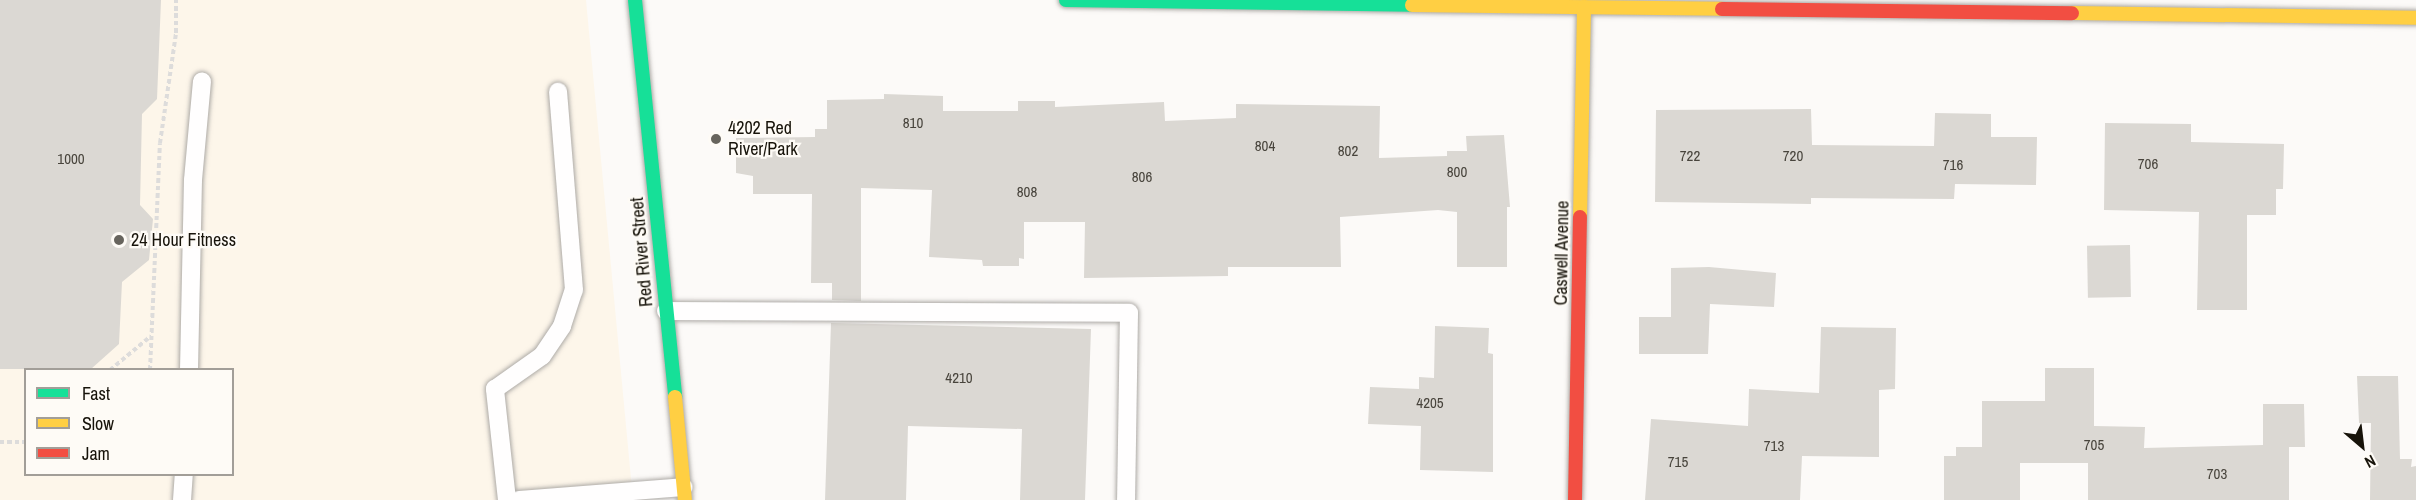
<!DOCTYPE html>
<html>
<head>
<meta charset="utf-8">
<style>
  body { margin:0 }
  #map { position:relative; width:2416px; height:500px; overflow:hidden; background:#fcfaf8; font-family:"Archivo Narrow",sans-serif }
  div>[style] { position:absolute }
  .built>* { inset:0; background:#fdf6ea }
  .building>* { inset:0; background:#dbd8d3; transform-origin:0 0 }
  .path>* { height:4px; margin-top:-2px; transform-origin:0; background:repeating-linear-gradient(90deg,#dddcdb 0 4.5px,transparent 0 7.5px) }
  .roads { filter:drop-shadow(0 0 2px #aeaba7) drop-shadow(0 0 2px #aeaba7) }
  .lane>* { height:18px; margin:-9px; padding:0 9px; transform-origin:9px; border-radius:9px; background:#fffefe }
  .fast>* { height:14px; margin:-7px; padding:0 7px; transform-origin:7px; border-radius:7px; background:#16e098 }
  .slow>* { height:14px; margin:-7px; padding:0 7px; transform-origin:7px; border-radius:7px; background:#ffcf43 }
  .jam>* { height:14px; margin:-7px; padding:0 7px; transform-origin:7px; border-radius:7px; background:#f24e42 }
  .dots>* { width:16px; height:16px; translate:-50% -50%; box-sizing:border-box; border:3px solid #fefbf6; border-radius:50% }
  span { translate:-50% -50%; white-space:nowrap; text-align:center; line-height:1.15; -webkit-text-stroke:4.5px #fefbf6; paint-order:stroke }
  .number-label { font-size:15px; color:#48443c }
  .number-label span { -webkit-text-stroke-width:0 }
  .poi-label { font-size:18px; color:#17130a }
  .left { translate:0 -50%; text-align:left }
  .street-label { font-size:18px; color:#17130a }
  .legend { position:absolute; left:24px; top:368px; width:210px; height:108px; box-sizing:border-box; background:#fefbf6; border:2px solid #a29e98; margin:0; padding:8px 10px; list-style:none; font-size:18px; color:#17130a }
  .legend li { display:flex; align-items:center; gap:12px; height:30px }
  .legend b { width:30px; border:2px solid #a29e98 }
  .north { position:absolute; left:2332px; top:416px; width:60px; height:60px; -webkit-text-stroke:4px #fefbf6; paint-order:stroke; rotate:152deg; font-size:16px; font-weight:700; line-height:24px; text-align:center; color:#17130a }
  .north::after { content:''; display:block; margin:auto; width:21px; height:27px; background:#17130a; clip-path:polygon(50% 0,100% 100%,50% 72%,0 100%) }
</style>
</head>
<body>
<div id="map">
  <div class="built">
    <div style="clip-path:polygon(evenodd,0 0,586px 0,633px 500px,0 500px,0 0,26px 370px,232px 370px,232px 474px,26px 474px,26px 370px)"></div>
  </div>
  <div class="building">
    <div style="clip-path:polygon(0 0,161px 0,157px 99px,142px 114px,140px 205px,153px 219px,149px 260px,122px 282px,119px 344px,91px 369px,0 369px)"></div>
    <div style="clip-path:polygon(884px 94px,943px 96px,943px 111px,1018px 111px,1018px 101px,1055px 101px,1055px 107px,1164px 102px,1165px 121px,1236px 118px,1236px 104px,1380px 106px,1379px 158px,1447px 156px,1447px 151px,1467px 151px,1466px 136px,1504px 135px,1510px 207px,1507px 207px,1507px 267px,1457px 267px,1457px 212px,1438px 210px,1340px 217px,1341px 267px,1228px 267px,1228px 276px,1084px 278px,1085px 222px,1024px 222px,1024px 259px,1019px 258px,1019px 266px,983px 266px,982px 260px,929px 257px,932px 190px,861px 188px,861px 301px,832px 300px,832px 283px,811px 283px,812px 194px,753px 194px,753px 176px,736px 173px,736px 138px,815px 137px,815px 129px,827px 129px,827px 100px,884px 99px)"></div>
    <div style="clip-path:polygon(1811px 109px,1812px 145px,1934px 146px,1935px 113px,1991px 114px,1991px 137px,2037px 137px,2036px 185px,1955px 184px,1954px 199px,1811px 198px,1811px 204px,1655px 202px,1656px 110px)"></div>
    <div style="clip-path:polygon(2105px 123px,2191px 124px,2191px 142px,2284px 144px,2283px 189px,2276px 189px,2276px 215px,2247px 215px,2247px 310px,2197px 310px,2199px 212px,2104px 210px)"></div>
    <div style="left:2130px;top:245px;width:52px;height:43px;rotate:89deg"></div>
    <div style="clip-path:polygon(1709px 267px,1776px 273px,1774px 307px,1710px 304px,1708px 354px,1639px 354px,1639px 317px,1671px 317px,1671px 268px)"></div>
    <div style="clip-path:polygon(831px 323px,1091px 329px,1085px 500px,1020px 500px,1022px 429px,908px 426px,906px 500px,825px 500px)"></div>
    <div style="clip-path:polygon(1435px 326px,1489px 328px,1488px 353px,1493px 354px,1493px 472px,1420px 470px,1421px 426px,1368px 424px,1370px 387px,1419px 389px,1419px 377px,1434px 378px)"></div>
    <div style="clip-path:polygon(1821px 327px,1896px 328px,1895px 389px,1879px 390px,1879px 457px,1802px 456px,1800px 500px,1645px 500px,1651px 419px,1748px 426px,1749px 389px,1819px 393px)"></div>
    <div style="clip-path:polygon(2045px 368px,2094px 368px,2094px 426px,2145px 427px,2144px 448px,2263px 445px,2263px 404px,2304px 404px,2305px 447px,2289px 447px,2289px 500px,2088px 500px,2088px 463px,2020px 463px,2020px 500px,1944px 500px,1944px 456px,1956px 456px,1956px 447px,1982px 447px,1982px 401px,2045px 401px)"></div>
    <div style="clip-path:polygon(2357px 376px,2398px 376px,2400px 459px,2412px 459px,2411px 467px,2416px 466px,2416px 500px,2370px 500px,2371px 423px,2359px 423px)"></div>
  </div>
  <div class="path">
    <div style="left:110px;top:370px;width:53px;rotate:-39.7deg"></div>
    <div style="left:150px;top:370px;width:227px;rotate:-87.5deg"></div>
    <div style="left:160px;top:143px;width:111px;rotate:-81.7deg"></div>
    <div style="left:176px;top:33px;width:33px;rotate:-90deg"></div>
    <div style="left:0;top:442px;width:26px"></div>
  </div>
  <div class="roads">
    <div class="lane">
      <div style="left:666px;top:311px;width:463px;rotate:0.2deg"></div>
      <div style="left:1129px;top:313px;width:187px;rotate:90.9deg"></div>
      <div style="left:189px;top:370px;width:190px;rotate:-88.8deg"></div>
      <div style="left:193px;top:180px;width:99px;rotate:-84.8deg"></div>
      <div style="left:182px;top:500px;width:26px;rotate:-86deg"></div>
      <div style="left:507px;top:500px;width:112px;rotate:-96.2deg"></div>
      <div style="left:495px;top:389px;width:57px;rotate:-35.1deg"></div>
      <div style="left:542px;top:356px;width:36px;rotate:-56deg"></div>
      <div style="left:562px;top:326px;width:38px;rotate:-72deg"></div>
      <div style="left:574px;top:290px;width:199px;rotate:-94.6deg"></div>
      <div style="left:519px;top:500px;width:165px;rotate:-4.5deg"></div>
    </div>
    <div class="fast">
      <div style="left:635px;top:0;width:399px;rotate:84.2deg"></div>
      <div style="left:1066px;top:0;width:346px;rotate:0.8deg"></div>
    </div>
    <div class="slow">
      <div style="left:1412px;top:5px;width:310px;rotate:0.7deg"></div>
      <div style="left:2072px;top:13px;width:344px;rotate:0.8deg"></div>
      <div style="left:1580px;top:217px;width:210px;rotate:-88.9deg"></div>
      <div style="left:675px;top:397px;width:103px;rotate:84.5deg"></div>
    </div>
    <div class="jam">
      <div style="left:1722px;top:9px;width:350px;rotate:0.7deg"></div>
      <div style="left:1575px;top:500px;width:283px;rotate:-89deg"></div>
    </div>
  </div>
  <div class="dots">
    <div style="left:716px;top:139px;background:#67645d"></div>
    <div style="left:119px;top:240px;background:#67645d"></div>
  </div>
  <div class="number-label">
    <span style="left:913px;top:123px">810</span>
    <span style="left:1265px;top:146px">804</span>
    <span style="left:1348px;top:151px">802</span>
    <span style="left:1690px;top:156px">722</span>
    <span style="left:1793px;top:156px">720</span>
    <span style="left:71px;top:159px">1000</span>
    <span style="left:2148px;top:164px">706</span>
    <span style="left:1953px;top:165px">716</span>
    <span style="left:1457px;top:172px">800</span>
    <span style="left:1142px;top:177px">806</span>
    <span style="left:1027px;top:192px">808</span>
    <span style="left:959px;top:378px">4210</span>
    <span style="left:1430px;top:403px">4205</span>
    <span style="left:2094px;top:445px">705</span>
    <span style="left:1774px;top:446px">713</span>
    <span style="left:1678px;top:462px">715</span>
    <span style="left:2217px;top:474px">703</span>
  </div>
  <div class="poi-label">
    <span class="left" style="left:728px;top:139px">4202 Red<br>River/Park</span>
    <span class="left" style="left:131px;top:240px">24 Hour Fitness</span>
  </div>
  <div class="street-label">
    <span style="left:642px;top:252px;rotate:-95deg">Red River Street</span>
    <span style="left:1562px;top:253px;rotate:-89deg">Caswell Avenue</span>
  </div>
  <ul class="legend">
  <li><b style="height:8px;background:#16e098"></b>Fast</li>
  <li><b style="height:8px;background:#ffcf43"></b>Slow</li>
  <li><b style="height:8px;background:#f24e42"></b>Jam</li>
  </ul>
  <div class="north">N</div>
</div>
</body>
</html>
